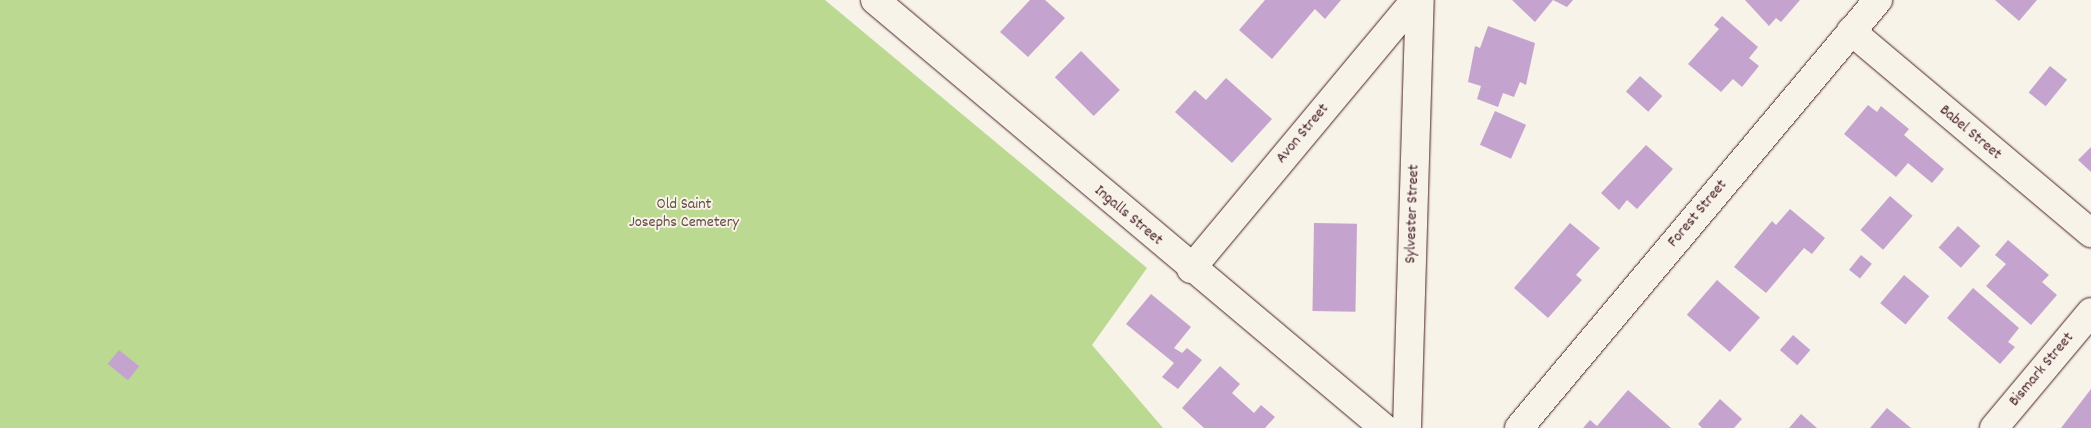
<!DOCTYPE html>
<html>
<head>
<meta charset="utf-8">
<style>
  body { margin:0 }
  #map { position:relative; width:2091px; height:428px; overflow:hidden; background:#f7f3e8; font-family:Dekko,sans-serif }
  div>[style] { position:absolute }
  .green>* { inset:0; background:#bcd991 }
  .building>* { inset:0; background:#c4a4cf; transform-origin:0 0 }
  .roads { filter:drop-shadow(0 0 1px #4a1f2b) drop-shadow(0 0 1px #4a1f2b) }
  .minor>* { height:28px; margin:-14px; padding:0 14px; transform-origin:14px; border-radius:14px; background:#f7f3e8 }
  span { translate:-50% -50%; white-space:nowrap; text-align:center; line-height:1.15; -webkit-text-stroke:4px #f7f3e8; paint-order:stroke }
  .street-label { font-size:16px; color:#4a1f2b }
  .park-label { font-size:16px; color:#664e44 }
</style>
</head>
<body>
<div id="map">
  <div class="green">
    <div style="clip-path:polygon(0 0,825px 0,1147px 268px,1092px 345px,1163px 428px,0 428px)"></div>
  </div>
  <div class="building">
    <div style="clip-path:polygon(1030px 0,1045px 0,1065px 18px,1028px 57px,1000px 32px)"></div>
    <div style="clip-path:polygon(1265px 0,1341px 0,1325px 19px,1315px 9px,1272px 59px,1239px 30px)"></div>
    <div style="clip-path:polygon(1512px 0,1573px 0,1567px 7px,1553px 0,1535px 22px)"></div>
    <div style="clip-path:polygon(1745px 0,1800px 0,1781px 22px,1776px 18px,1769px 26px)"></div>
    <div style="clip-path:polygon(1995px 0,2037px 0,2019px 21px)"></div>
    <div style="clip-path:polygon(1722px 16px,1758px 47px,1749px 58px,1759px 66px,1742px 87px,1733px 79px,1721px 92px,1688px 64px,1719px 29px,1714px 25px)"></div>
    <div style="clip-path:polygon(1488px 26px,1535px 43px,1526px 85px,1520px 82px,1514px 97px,1503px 93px,1498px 107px,1477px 99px,1481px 86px,1468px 82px,1475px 46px,1480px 48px)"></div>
    <div style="left:1081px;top:51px;width:55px;height:37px;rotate:45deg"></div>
    <div style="left:2050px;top:66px;width:22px;height:34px;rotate:39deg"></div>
    <div style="left:1640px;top:76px;width:30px;height:21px;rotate:42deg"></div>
    <div style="clip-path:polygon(1226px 78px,1272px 119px,1232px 163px,1175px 112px,1195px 90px,1206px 100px)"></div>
    <div style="clip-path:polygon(1868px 105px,1877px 112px,1881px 106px,1909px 129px,1904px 135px,1944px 169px,1932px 183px,1908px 163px,1896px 177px,1844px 134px)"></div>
    <div style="left:1495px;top:111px;width:34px;height:37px;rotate:24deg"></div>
    <div style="clip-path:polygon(1646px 145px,1673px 169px,1637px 209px,1627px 200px,1619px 210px,1601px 193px)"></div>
    <div style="clip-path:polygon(2091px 147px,2091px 172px,2078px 160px)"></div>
    <div style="left:1890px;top:196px;width:30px;height:45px;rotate:41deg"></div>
    <div style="clip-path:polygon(1790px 209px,1825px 238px,1812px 254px,1804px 248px,1766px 293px,1734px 267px,1772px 221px,1776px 225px)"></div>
    <div style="left:1314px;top:223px;width:43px;height:88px;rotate:1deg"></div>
    <div style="clip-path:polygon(1570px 223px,1600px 248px,1576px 275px,1582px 280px,1548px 318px,1514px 288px)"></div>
    <div style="left:1958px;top:226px;width:30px;height:29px;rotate:42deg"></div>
    <div style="clip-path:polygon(2008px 240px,2049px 275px,2042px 282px,2057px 295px,2031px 325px,1986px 286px,2006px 264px,1995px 255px)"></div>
    <div style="left:1861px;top:255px;width:14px;height:19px;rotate:39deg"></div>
    <div style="left:1904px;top:275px;width:33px;height:37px;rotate:40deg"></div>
    <div style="left:1717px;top:280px;width:57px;height:46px;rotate:41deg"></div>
    <div style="clip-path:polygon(1973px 288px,2019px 328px,2008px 342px,2015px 347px,2000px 364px,1947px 318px)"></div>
    <div style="clip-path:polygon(1151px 294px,1191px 327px,1174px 348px,1182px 353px,1187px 348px,1202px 360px,1178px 389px,1162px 377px,1174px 363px,1126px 324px)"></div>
    <div style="left:1793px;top:335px;width:23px;height:20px;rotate:41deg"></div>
    <div style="left:119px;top:350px;width:26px;height:18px;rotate:39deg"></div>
    <div style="clip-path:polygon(1220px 366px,1240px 384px,1232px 393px,1254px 413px,1261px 405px,1275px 417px,1265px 428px,1204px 428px,1182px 408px)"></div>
    <div style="clip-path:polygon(2091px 389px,2091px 428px,2061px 428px)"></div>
    <div style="clip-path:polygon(1628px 390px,1671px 428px,1583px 428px,1590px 420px,1597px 426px)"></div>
    <div style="clip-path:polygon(1720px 399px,1742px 419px,1734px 428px,1702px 428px,1698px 424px)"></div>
    <div style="clip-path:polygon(1887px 408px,1911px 428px,1870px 428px)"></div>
    <div style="clip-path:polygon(1801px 414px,1817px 428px,1789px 428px)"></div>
  </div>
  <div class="roads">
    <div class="minor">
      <div style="left:875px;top:0;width:665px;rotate:40.06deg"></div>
      <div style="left:1851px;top:31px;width:314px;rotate:40.1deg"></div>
      <div style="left:1191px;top:269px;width:350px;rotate:-50.2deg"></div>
      <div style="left:1407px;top:428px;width:428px;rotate:-88.3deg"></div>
      <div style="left:1519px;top:428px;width:559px;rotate:-50.01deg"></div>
      <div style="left:1994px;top:428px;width:151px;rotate:-50.1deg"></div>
    </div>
  </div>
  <div class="street-label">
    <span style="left:1970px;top:133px;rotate:40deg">Babel Street</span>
    <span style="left:1303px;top:134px;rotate:-50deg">Avon Street</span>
    <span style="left:1413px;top:214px;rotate:-88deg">Sylvester Street</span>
    <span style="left:1698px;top:214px;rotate:-50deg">Forest Street</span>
    <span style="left:1128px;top:216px;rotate:40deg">Ingalls Street</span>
    <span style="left:2042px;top:370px;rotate:-50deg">Bismark Street</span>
  </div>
  <div class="park-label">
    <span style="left:684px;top:214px">Old Saint<br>Josephs Cemetery</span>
  </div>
</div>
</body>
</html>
